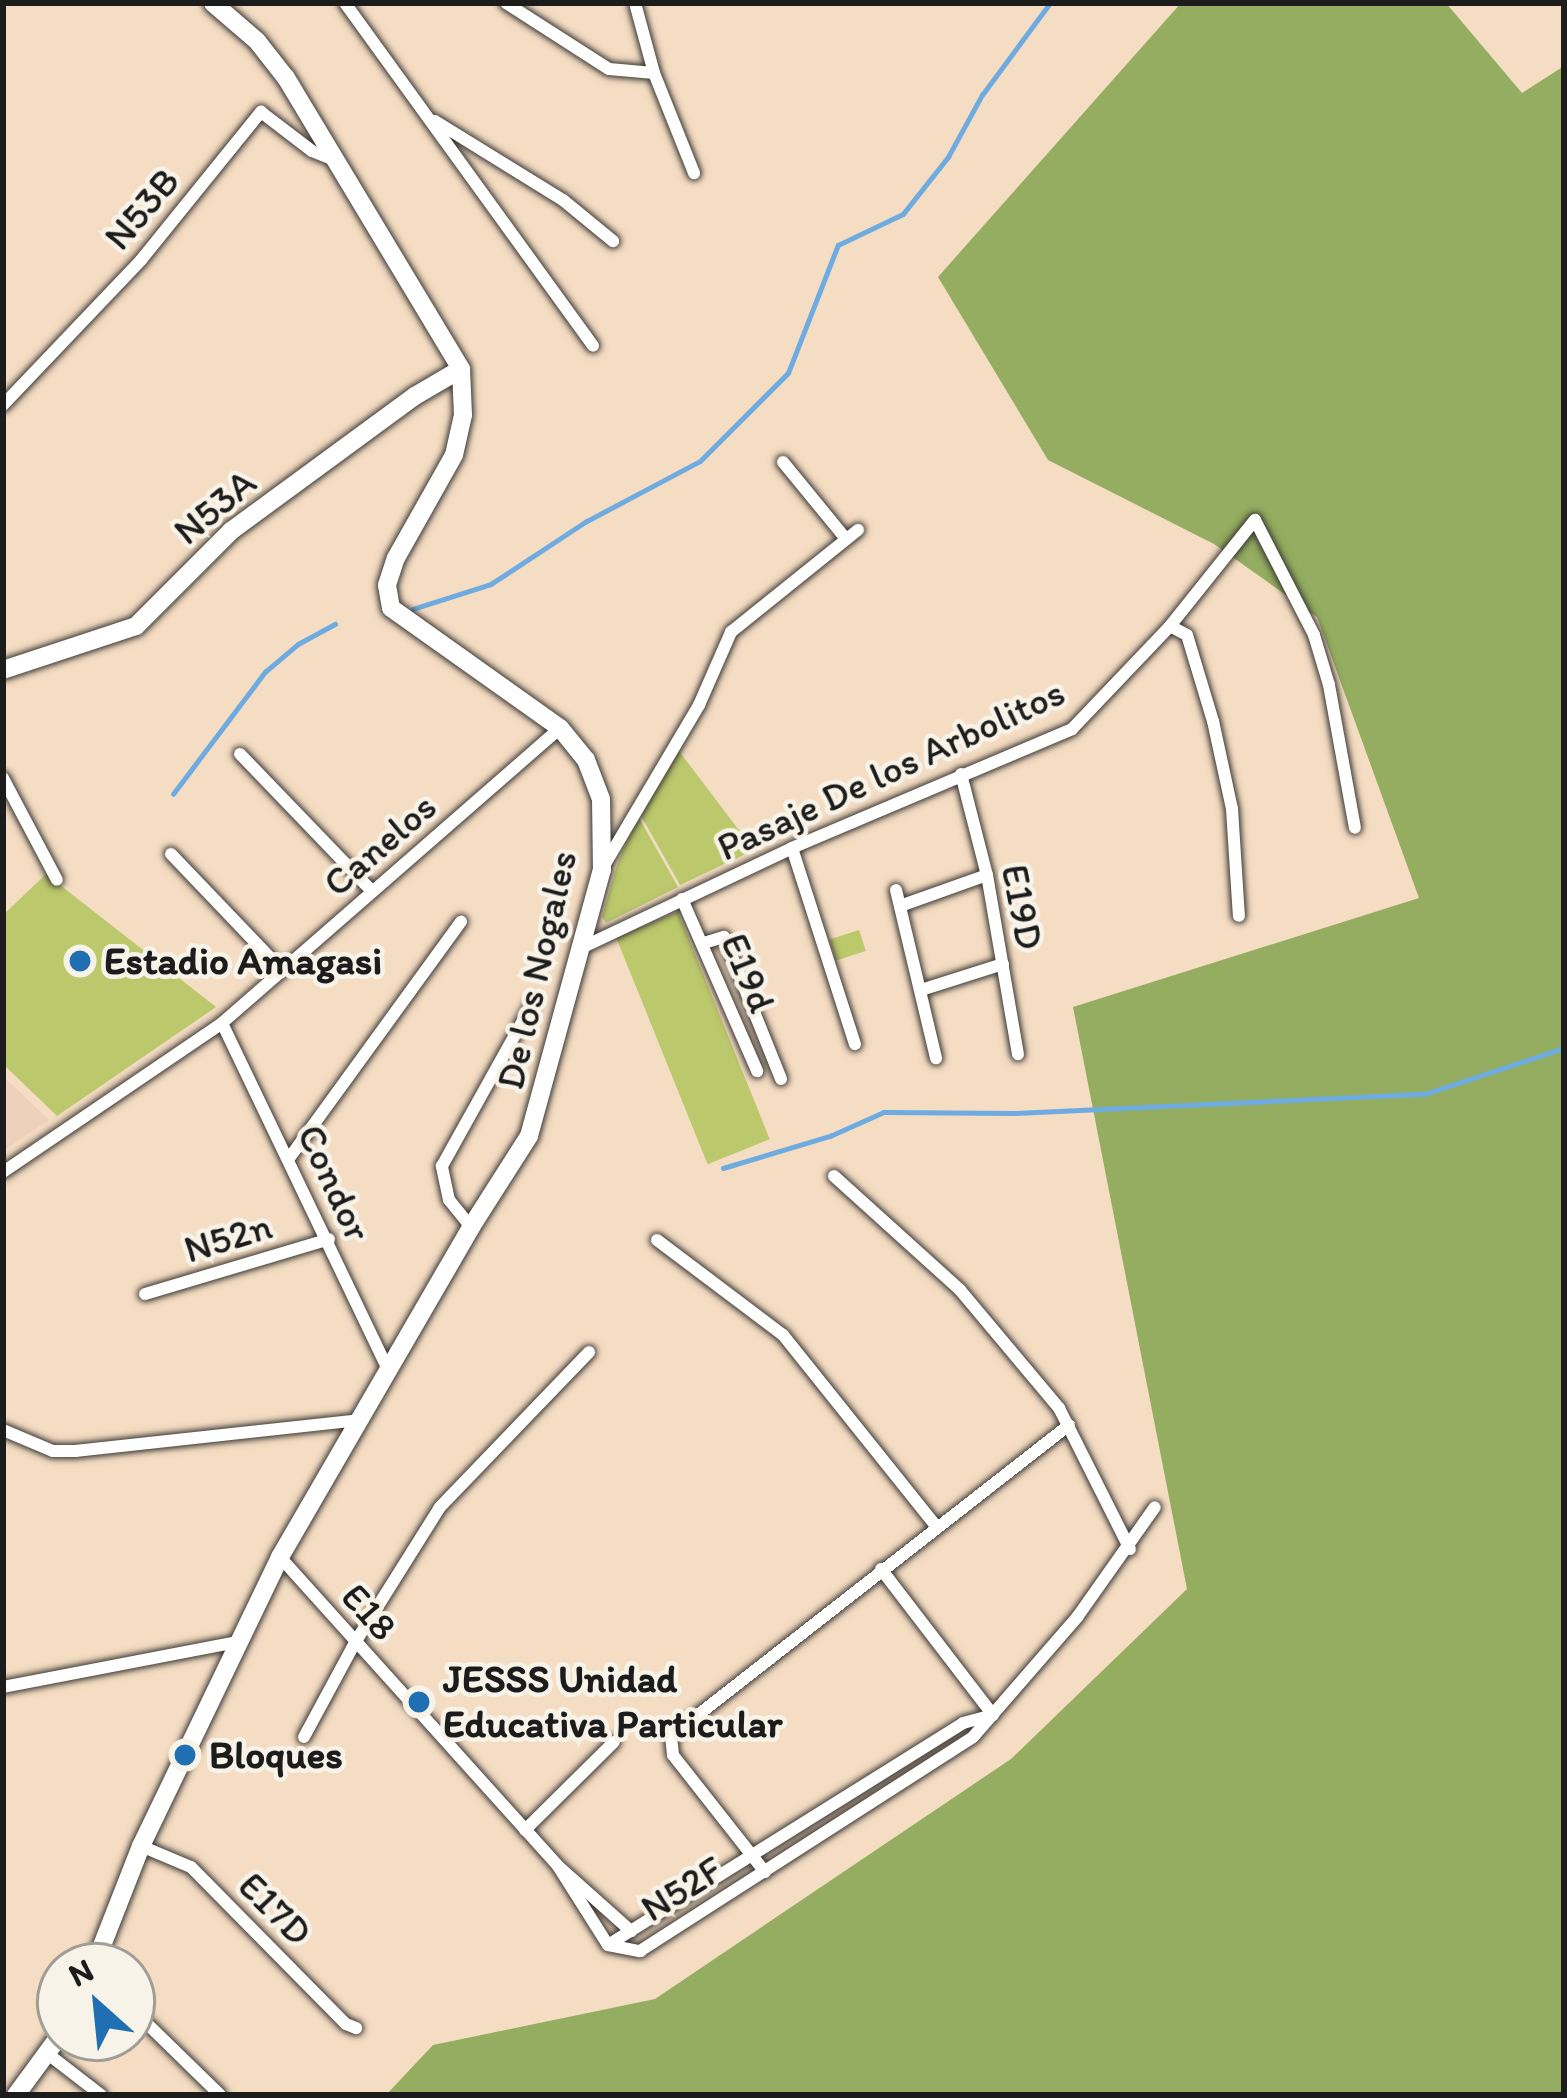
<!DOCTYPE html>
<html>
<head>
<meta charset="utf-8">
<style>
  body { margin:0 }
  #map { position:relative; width:1567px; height:2098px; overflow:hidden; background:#f5ddc3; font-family:Itim,sans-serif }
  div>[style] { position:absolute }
  .built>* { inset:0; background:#eed0bb }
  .green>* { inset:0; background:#bbc96c; transform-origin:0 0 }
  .forest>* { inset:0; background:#94ad60 }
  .stream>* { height:4.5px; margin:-2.25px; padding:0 2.25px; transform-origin:2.25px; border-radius:2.25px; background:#6eabe0 }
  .roads { filter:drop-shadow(0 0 3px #3d3935) drop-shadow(0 0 3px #3d3935) }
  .street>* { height:12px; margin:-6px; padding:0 6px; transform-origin:6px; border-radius:6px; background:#fff }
  .secondary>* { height:18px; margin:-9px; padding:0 9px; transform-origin:9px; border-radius:9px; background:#fff }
  .dots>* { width:33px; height:33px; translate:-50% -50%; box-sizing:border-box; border:6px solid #f7f3e8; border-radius:50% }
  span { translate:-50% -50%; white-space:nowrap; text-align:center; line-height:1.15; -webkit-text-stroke:9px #f7f3e8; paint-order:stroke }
  .street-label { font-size:39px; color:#1c1c1c }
  .poi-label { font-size:39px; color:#1c1c1c; font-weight:700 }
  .left { translate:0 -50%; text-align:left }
  .frame { position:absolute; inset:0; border:6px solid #1c1c1c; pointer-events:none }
  .north { position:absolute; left:36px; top:1942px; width:120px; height:120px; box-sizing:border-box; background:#f7f3e8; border:3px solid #9f9d96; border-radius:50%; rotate:333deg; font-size:33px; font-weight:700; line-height:48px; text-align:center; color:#1c1c1c }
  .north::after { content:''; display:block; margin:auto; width:42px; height:54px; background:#1f6fb2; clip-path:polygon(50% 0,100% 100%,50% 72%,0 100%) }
</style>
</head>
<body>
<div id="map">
  <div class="built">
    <div style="clip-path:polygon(3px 1076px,49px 1120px,3px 1151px)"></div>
  </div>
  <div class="green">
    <div style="clip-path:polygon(679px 751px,754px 850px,680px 885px,640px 814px)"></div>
    <div style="clip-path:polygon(638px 816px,678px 887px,606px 923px,602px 917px,617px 865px)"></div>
    <div style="clip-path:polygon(46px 874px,216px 1007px,57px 1116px,3px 1064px,3px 915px)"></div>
    <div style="left:678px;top:912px;width:245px;height:67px;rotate:68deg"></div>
    <div style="left:859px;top:930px;width:22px;height:31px;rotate:72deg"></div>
  </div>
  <div class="forest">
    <div style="clip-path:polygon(1181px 3px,1446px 3px,1522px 93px,1564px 66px,1564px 2095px,386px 2095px,433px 2045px,655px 1999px,1011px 1759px,1187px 1589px,1073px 1007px,1419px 898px,1317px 617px,1214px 544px,1048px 460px,938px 277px)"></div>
  </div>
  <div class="stream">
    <div style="left:413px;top:609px;width:82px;rotate:-17.8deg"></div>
    <div style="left:491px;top:584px;width:113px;rotate:-33.4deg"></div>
    <div style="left:585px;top:522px;width:130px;rotate:-27.9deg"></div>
    <div style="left:700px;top:461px;width:124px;rotate:-45deg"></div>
    <div style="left:788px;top:373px;width:137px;rotate:-68.7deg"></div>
    <div style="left:838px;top:245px;width:72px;rotate:-25.5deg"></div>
    <div style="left:903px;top:214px;width:73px;rotate:-51.7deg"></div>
    <div style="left:948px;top:157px;width:71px;rotate:-61.3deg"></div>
    <div style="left:982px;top:95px;width:114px;rotate:-53.5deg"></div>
    <div style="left:173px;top:794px;width:153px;rotate:-53deg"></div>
    <div style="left:265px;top:672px;width:43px;rotate:-40.3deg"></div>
    <div style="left:298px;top:644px;width:42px;rotate:-28.4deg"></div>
    <div style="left:723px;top:1168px;width:112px;rotate:-16.7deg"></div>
    <div style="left:830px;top:1136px;width:59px;rotate:-24deg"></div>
    <div style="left:884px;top:1112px;width:131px;rotate:0.4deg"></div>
    <div style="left:1015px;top:1113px;width:410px;rotate:-2.7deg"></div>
    <div style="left:1425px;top:1094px;width:146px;rotate:-18.3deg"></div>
  </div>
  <div class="roads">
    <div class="street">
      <div style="left:345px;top:3px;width:423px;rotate:54.1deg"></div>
      <div style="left:506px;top:3px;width:122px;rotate:32.7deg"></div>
      <div style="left:609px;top:69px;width:45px;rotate:5.1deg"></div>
      <div style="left:635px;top:3px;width:73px;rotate:74.8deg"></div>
      <div style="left:654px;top:73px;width:108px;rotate:68.2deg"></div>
      <div style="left:435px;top:121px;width:150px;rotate:31.7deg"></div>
      <div style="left:563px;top:200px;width:65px;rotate:39.4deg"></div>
      <div style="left:3px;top:405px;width:200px;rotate:-46.4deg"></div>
      <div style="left:141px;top:260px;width:191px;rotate:-51deg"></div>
      <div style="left:261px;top:112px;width:64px;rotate:37.4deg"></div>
      <div style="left:312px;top:151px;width:24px;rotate:22deg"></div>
      <div style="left:783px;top:462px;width:99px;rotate:50.7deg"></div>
      <div style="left:1170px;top:626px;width:19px;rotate:28deg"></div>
      <div style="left:1187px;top:635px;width:90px;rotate:73.2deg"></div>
      <div style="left:1213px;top:721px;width:90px;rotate:77.8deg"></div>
      <div style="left:1232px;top:809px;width:107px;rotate:86.3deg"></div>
      <div style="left:240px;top:754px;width:190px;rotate:46.1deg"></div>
      <div style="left:961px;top:774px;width:104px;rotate:75.6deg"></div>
      <div style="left:987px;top:875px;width:182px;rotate:80.2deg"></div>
      <div style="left:3px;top:778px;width:115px;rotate:62.1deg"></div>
      <div style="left:792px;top:848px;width:206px;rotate:72.2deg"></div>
      <div style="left:171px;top:854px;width:161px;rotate:46.3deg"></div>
      <div style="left:605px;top:864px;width:185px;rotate:-59.4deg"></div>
      <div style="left:699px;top:705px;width:80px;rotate:-66.3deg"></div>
      <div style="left:731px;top:632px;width:163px;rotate:-38.8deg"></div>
      <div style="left:896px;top:890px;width:173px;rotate:76.6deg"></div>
      <div style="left:682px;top:899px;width:188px;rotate:66.4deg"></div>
      <div style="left:900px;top:906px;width:92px;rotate:-19.6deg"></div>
      <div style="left:704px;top:943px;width:21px;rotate:-17deg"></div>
      <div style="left:724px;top:937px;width:153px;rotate:68.1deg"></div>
      <div style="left:583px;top:947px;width:231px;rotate:-25.3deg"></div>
      <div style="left:792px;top:848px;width:304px;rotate:-23deg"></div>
      <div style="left:1072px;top:729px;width:142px;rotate:-46.4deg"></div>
      <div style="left:1170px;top:626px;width:136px;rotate:-51.3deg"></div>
      <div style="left:1255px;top:520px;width:129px;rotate:62.8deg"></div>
      <div style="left:1314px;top:635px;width:52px;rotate:73.3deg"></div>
      <div style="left:1329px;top:685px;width:145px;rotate:79.7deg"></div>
      <div style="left:921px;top:990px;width:86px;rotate:-17.6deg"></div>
      <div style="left:222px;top:1023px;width:386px;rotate:64.4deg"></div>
      <div style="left:290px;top:1157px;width:291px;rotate:-54deg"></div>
      <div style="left:3px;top:1172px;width:265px;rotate:-34.2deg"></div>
      <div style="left:222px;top:1023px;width:449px;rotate:-41.1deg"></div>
      <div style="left:834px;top:1176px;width:170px;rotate:42.1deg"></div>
      <div style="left:960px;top:1290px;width:154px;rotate:50deg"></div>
      <div style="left:1059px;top:1408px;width:158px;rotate:63.3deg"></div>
      <div style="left:471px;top:1227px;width:35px;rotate:-129deg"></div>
      <div style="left:449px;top:1200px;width:35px;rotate:-102deg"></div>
      <div style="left:442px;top:1166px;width:189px;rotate:-60.9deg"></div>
      <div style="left:657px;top:1240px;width:158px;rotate:37deg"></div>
      <div style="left:783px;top:1335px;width:245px;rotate:51.3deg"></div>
      <div style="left:145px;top:1294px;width:192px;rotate:-16.6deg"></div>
      <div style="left:3px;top:1430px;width:54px;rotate:22.8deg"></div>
      <div style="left:53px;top:1451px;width:22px"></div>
      <div style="left:75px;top:1451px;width:288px;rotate:-6.2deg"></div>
      <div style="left:280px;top:1557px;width:416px;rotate:48deg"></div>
      <div style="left:558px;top:1866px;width:98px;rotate:41.7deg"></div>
      <div style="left:881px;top:1569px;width:184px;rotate:52.5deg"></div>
      <div style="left:3px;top:1687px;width:237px;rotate:-10.9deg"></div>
      <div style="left:304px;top:1737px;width:109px;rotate:-61.6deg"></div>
      <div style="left:356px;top:1641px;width:158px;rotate:-57.9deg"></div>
      <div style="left:440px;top:1507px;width:215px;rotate:-46.1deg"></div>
      <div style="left:525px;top:1830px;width:125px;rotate:-44.7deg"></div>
      <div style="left:141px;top:1846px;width:54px;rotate:22.8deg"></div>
      <div style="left:191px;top:1867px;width:221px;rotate:45.4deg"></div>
      <div style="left:346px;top:2024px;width:11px;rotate:22deg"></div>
      <div style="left:558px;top:1866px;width:93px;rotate:57.7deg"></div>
      <div style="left:608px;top:1945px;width:33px;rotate:11deg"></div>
      <div style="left:640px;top:1951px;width:396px;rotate:-32.7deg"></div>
      <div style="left:973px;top:1737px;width:160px;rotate:-49deg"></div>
      <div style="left:1078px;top:1616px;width:133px;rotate:-54.8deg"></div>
      <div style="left:765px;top:1872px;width:149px;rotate:-128.2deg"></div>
      <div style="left:673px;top:1755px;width:19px;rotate:-96deg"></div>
      <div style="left:671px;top:1736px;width:505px;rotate:-38deg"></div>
      <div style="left:608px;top:1945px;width:419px;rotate:-32deg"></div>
      <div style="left:963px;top:1723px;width:30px;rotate:-15deg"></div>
      <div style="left:132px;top:2009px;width:123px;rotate:44.3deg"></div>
      <div style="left:48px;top:2054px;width:67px;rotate:37.7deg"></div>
    </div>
    <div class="secondary">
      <div style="left:3px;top:670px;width:140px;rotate:-18.3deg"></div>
      <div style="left:136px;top:626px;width:134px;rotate:-45deg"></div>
      <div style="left:231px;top:531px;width:228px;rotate:-36.3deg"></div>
      <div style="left:415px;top:396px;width:53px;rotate:-30.4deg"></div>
      <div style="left:94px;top:1966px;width:129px;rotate:-68.6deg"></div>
      <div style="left:141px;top:1846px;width:321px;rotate:-64.3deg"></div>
      <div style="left:280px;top:1557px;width:381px;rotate:-59.9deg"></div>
      <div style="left:471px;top:1227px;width:108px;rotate:-57.5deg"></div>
      <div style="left:529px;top:1136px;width:276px;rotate:-74.7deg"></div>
      <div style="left:602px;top:870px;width:71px;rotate:-90.8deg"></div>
      <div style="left:601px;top:799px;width:42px;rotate:-111deg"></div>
      <div style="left:586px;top:760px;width:41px;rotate:-129.1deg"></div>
      <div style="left:560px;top:728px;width:207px;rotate:-144.6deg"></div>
      <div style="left:391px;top:608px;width:23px;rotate:-100deg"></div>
      <div style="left:387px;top:585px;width:28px;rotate:-72deg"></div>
      <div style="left:396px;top:558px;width:118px;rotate:-60.6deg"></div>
      <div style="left:454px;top:455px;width:41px;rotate:-77.3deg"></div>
      <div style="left:463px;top:415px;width:46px;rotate:-92.5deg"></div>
      <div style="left:461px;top:369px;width:340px;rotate:-121deg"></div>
      <div style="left:286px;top:78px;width:47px;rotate:-128.1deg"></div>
      <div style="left:257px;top:41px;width:58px;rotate:-139.2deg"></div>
      <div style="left:16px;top:2095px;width:74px;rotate:-53.7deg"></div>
    </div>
  </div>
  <div class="dots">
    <div style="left:80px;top:961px;background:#1f6fb2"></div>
    <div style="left:419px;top:1702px;background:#1f6fb2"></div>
    <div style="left:185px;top:1755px;background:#1f6fb2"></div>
  </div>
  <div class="street-label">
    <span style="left:142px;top:209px;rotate:-50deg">N53B</span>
    <span style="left:215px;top:507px;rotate:-40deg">N53A</span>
    <span style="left:891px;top:770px;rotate:-25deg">Pasaje De los Arbolitos</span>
    <span style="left:380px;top:845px;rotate:-41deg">Canelos</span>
    <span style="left:1022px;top:907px;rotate:79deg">E19D</span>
    <span style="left:537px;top:970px;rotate:-77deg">De los Nogales</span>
    <span style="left:748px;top:973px;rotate:67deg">E19d</span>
    <span style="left:334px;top:1183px;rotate:65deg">Condor</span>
    <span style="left:228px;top:1238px;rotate:-17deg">N52n</span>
    <span style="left:369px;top:1612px;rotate:48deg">E18</span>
    <span style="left:682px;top:1889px;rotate:-32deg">N52F</span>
    <span style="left:275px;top:1909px;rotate:45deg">E17D</span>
  </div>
  <div class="poi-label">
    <span class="left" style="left:104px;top:961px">Estadio Amagasi</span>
    <span class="left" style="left:443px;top:1702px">JESSS Unidad<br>Educativa Particular</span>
    <span class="left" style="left:209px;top:1755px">Bloques</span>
  </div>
  <div class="frame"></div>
  <div class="north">N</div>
</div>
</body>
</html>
